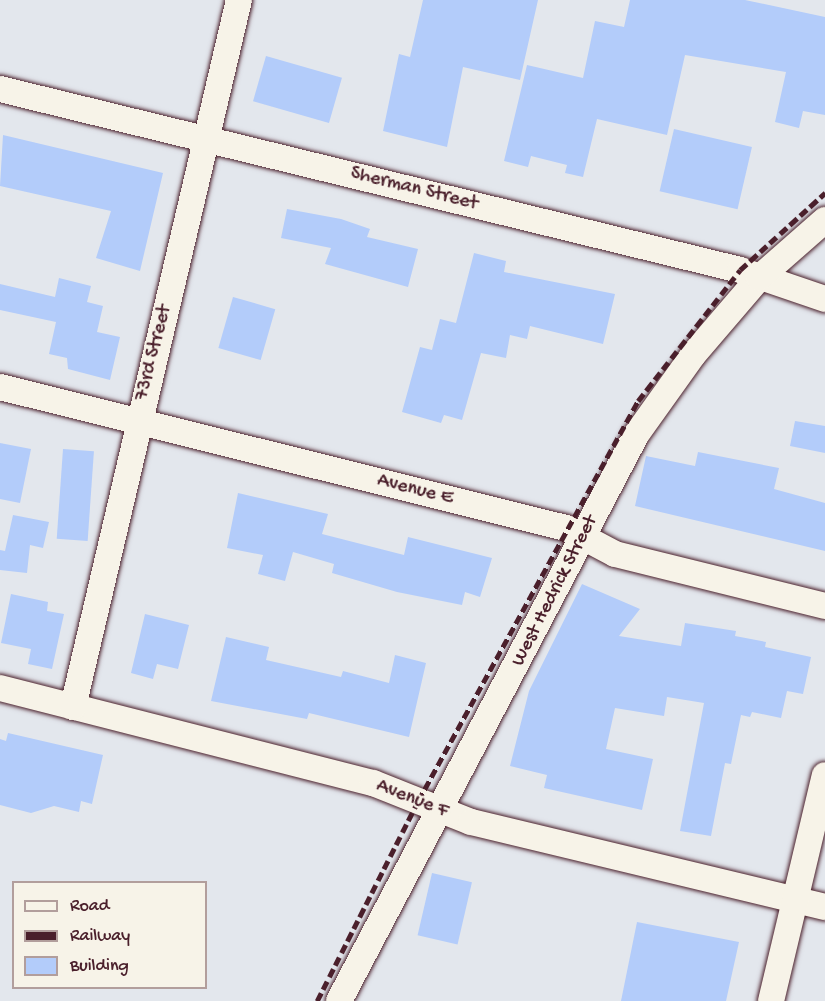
<!DOCTYPE html>
<html>
<head>
<meta charset="utf-8">
<style>
  body { margin:0 }
  #map { position:relative; width:825px; height:1001px; overflow:hidden; background:#e3e7ed; font-family:"Gochi Hand",sans-serif }
  div>[style] { position:absolute }
  .building>* { inset:0; background:#b3ccfa; transform-origin:0 0 }
  .roads { filter:drop-shadow(0 0 2px #4a1f2b) drop-shadow(0 0 2px #4a1f2b) }
  .minor>* { height:26px; margin:-13px; padding:0 13px; transform-origin:13px; border-radius:13px; background:#f7f3e8 }
  .rail>* { height:4.5px; margin-top:-2.25px; transform-origin:0; background:repeating-linear-gradient(90deg,#4a1f2b 0 9px,transparent 0 13.5px) }
  span { translate:-50% -50%; white-space:nowrap; text-align:center; line-height:1.15; -webkit-text-stroke:4.5px #f7f3e8; paint-order:stroke }
  .street-label { font-size:20px; color:#4a1f2b }
  .legend { position:absolute; left:12px; top:881px; width:195px; height:108px; box-sizing:border-box; background:#f7f3e8; border:2px solid #b29e9c; margin:0; padding:8px 10px; list-style:none; font-size:18px; color:#4a1f2b }
  .legend li { display:flex; align-items:center; gap:12px; height:30px }
  .legend b { width:30px; border:2px solid #b29e9c }
</style>
</head>
<body>
<div id="map">
  <div class="building">
    <div style="clip-path:polygon(423px 0,538px 0,520px 80px,463px 67px,447px 147px,383px 131px,399px 54px,410px 57px)"></div>
    <div style="clip-path:polygon(630px 0,745px 0,825px 17px,825px 115px,803px 111px,799px 128px,775px 122px,786px 72px,685px 55px,667px 135px,597px 119px,583px 177px,565px 173px,567px 165px,531px 156px,528px 167px,504px 161px,527px 65px,583px 78px,595px 21px,624px 27px)"></div>
    <div style="left:266px;top:56px;width:79px;height:47px;rotate:16deg"></div>
    <div style="left:674px;top:129px;width:80px;height:64px;rotate:13deg"></div>
    <div style="clip-path:polygon(3px 135px,163px 173px,140px 271px,96px 258px,111px 211px,0 186px)"></div>
    <div style="clip-path:polygon(287px 209px,341px 219px,370px 229px,367px 237px,418px 249px,408px 287px,325px 264px,331px 248px,281px 238px)"></div>
    <div style="clip-path:polygon(474px 253px,506px 261px,504px 272px,615px 294px,603px 344px,530px 326px,527px 339px,510px 335px,506px 358px,481px 353px,462px 420px,444px 415px,441px 423px,402px 412px,420px 347px,432px 350px,440px 319px,456px 323px)"></div>
    <div style="clip-path:polygon(59px 278px,91px 286px,87px 302px,103px 306px,97px 332px,120px 337px,110px 380px,68px 369px,67px 358px,49px 354px,56px 322px,0 310px,0 284px,55px 297px)"></div>
    <div style="left:233px;top:297px;width:44px;height:53px;rotate:16deg"></div>
    <div style="clip-path:polygon(795px 421px,825px 426px,825px 453px,790px 446px)"></div>
    <div style="clip-path:polygon(0 443px,31px 449px,20px 503px,0 499px)"></div>
    <div style="left:63px;top:449px;width:31px;height:90px;rotate:4deg"></div>
    <div style="clip-path:polygon(698px 452px,779px 468px,774px 489px,825px 503px,825px 551px,635px 506px,646px 456px,695px 466px)"></div>
    <div style="clip-path:polygon(238px 493px,328px 514px,322px 534px,404px 555px,408px 537px,492px 558px,480px 597px,465px 592px,462px 605px,397px 592px,332px 573px,334px 564px,293px 552px,285px 581px,258px 574px,263px 555px,227px 548px)"></div>
    <div style="clip-path:polygon(13px 515px,49px 522px,43px 548px,30px 545px,27px 573px,0 570px,0 550px,5px 551px)"></div>
    <div style="clip-path:polygon(582px 584px,640px 609px,619px 636px,681px 646px,685px 623px,736px 631px,735px 636px,766px 642px,765px 647px,811px 657px,803px 694px,787px 691px,781px 718px,752px 712px,750px 717px,741px 715px,731px 764px,725px 763px,711px 836px,680px 831px,704px 703px,667px 697px,664px 716px,615px 708px,606px 749px,653px 759px,642px 810px,544px 788px,547px 775px,510px 766px,529px 691px)"></div>
    <div style="clip-path:polygon(11px 594px,48px 602px,47px 611px,64px 614px,52px 669px,28px 664px,31px 649px,1px 643px)"></div>
    <div style="clip-path:polygon(145px 614px,189px 625px,178px 669px,157px 664px,153px 679px,131px 673px)"></div>
    <div style="clip-path:polygon(226px 637px,269px 647px,266px 660px,341px 677px,343px 671px,389px 683px,395px 655px,426px 663px,409px 737px,309px 713px,307px 719px,211px 701px)"></div>
    <div style="clip-path:polygon(8px 733px,103px 755px,92px 804px,81px 801px,79px 812px,54px 806px,31px 813px,0 805px,0 739px,6px 741px)"></div>
    <div style="left:432px;top:873px;width:41px;height:64px;rotate:13deg"></div>
    <div style="clip-path:polygon(637px 922px,739px 942px,726px 1001px,621px 1001px)"></div>
  </div>
  <div class="roads">
    <div class="minor">
      <div style="left:0;top:89px;width:762px;rotate:13.74deg"></div>
      <div style="left:740px;top:270px;width:90px;rotate:18.8deg"></div>
      <div style="left:0;top:387px;width:583px;rotate:13.99deg"></div>
      <div style="left:566px;top:528px;width:55px;rotate:28deg"></div>
      <div style="left:615px;top:554px;width:216px;rotate:13.9deg"></div>
      <div style="left:0;top:688px;width:385px;rotate:14.3deg"></div>
      <div style="left:373px;top:783px;width:105px;rotate:21.7deg"></div>
      <div style="left:471px;top:822px;width:364px;rotate:13.5deg"></div>
      <div style="left:73px;top:707px;width:726px;rotate:-76.79deg"></div>
      <div style="left:339px;top:1001px;width:639px;rotate:-62.31deg"></div>
      <div style="left:636px;top:435px;width:98px;rotate:-54.5deg"></div>
      <div style="left:693px;top:355px;width:101px;rotate:-49.4deg"></div>
      <div style="left:759px;top:278px;width:88px;rotate:-41.3deg"></div>
      <div style="left:771px;top:1001px;width:232px;rotate:-76.6deg"></div>
    </div>
  </div>
  <div class="rail">
    <div style="left:317px;top:1001px;width:224px;rotate:-63.2deg"></div>
    <div style="left:418px;top:801px;width:457px;rotate:-61.2deg"></div>
    <div style="left:638px;top:401px;width:166px;rotate:-52.1deg"></div>
    <div style="left:740px;top:270px;width:115px;rotate:-42.2deg"></div>
  </div>
  <div class="street-label">
    <span style="left:414px;top:189px;rotate:14deg">Sherman Street</span>
    <span style="left:154px;top:353px;rotate:-76deg">73rd Street</span>
    <span style="left:415px;top:490px;rotate:14deg">Avenue E</span>
    <span style="left:555px;top:591px;rotate:-63deg">West Hedrick Street</span>
    <span style="left:412px;top:799px;rotate:21deg">Avenue F</span>
  </div>
  <ul class="legend">
  <li><b style="height:8px;background:#f7f3e8"></b>Road</li>
  <li><b style="height:8px;background:#4a1f2b"></b>Railway</li>
  <li><b style="height:16px;background:#b3ccfa"></b>Building</li>
  </ul>
</div>
</body>
</html>
